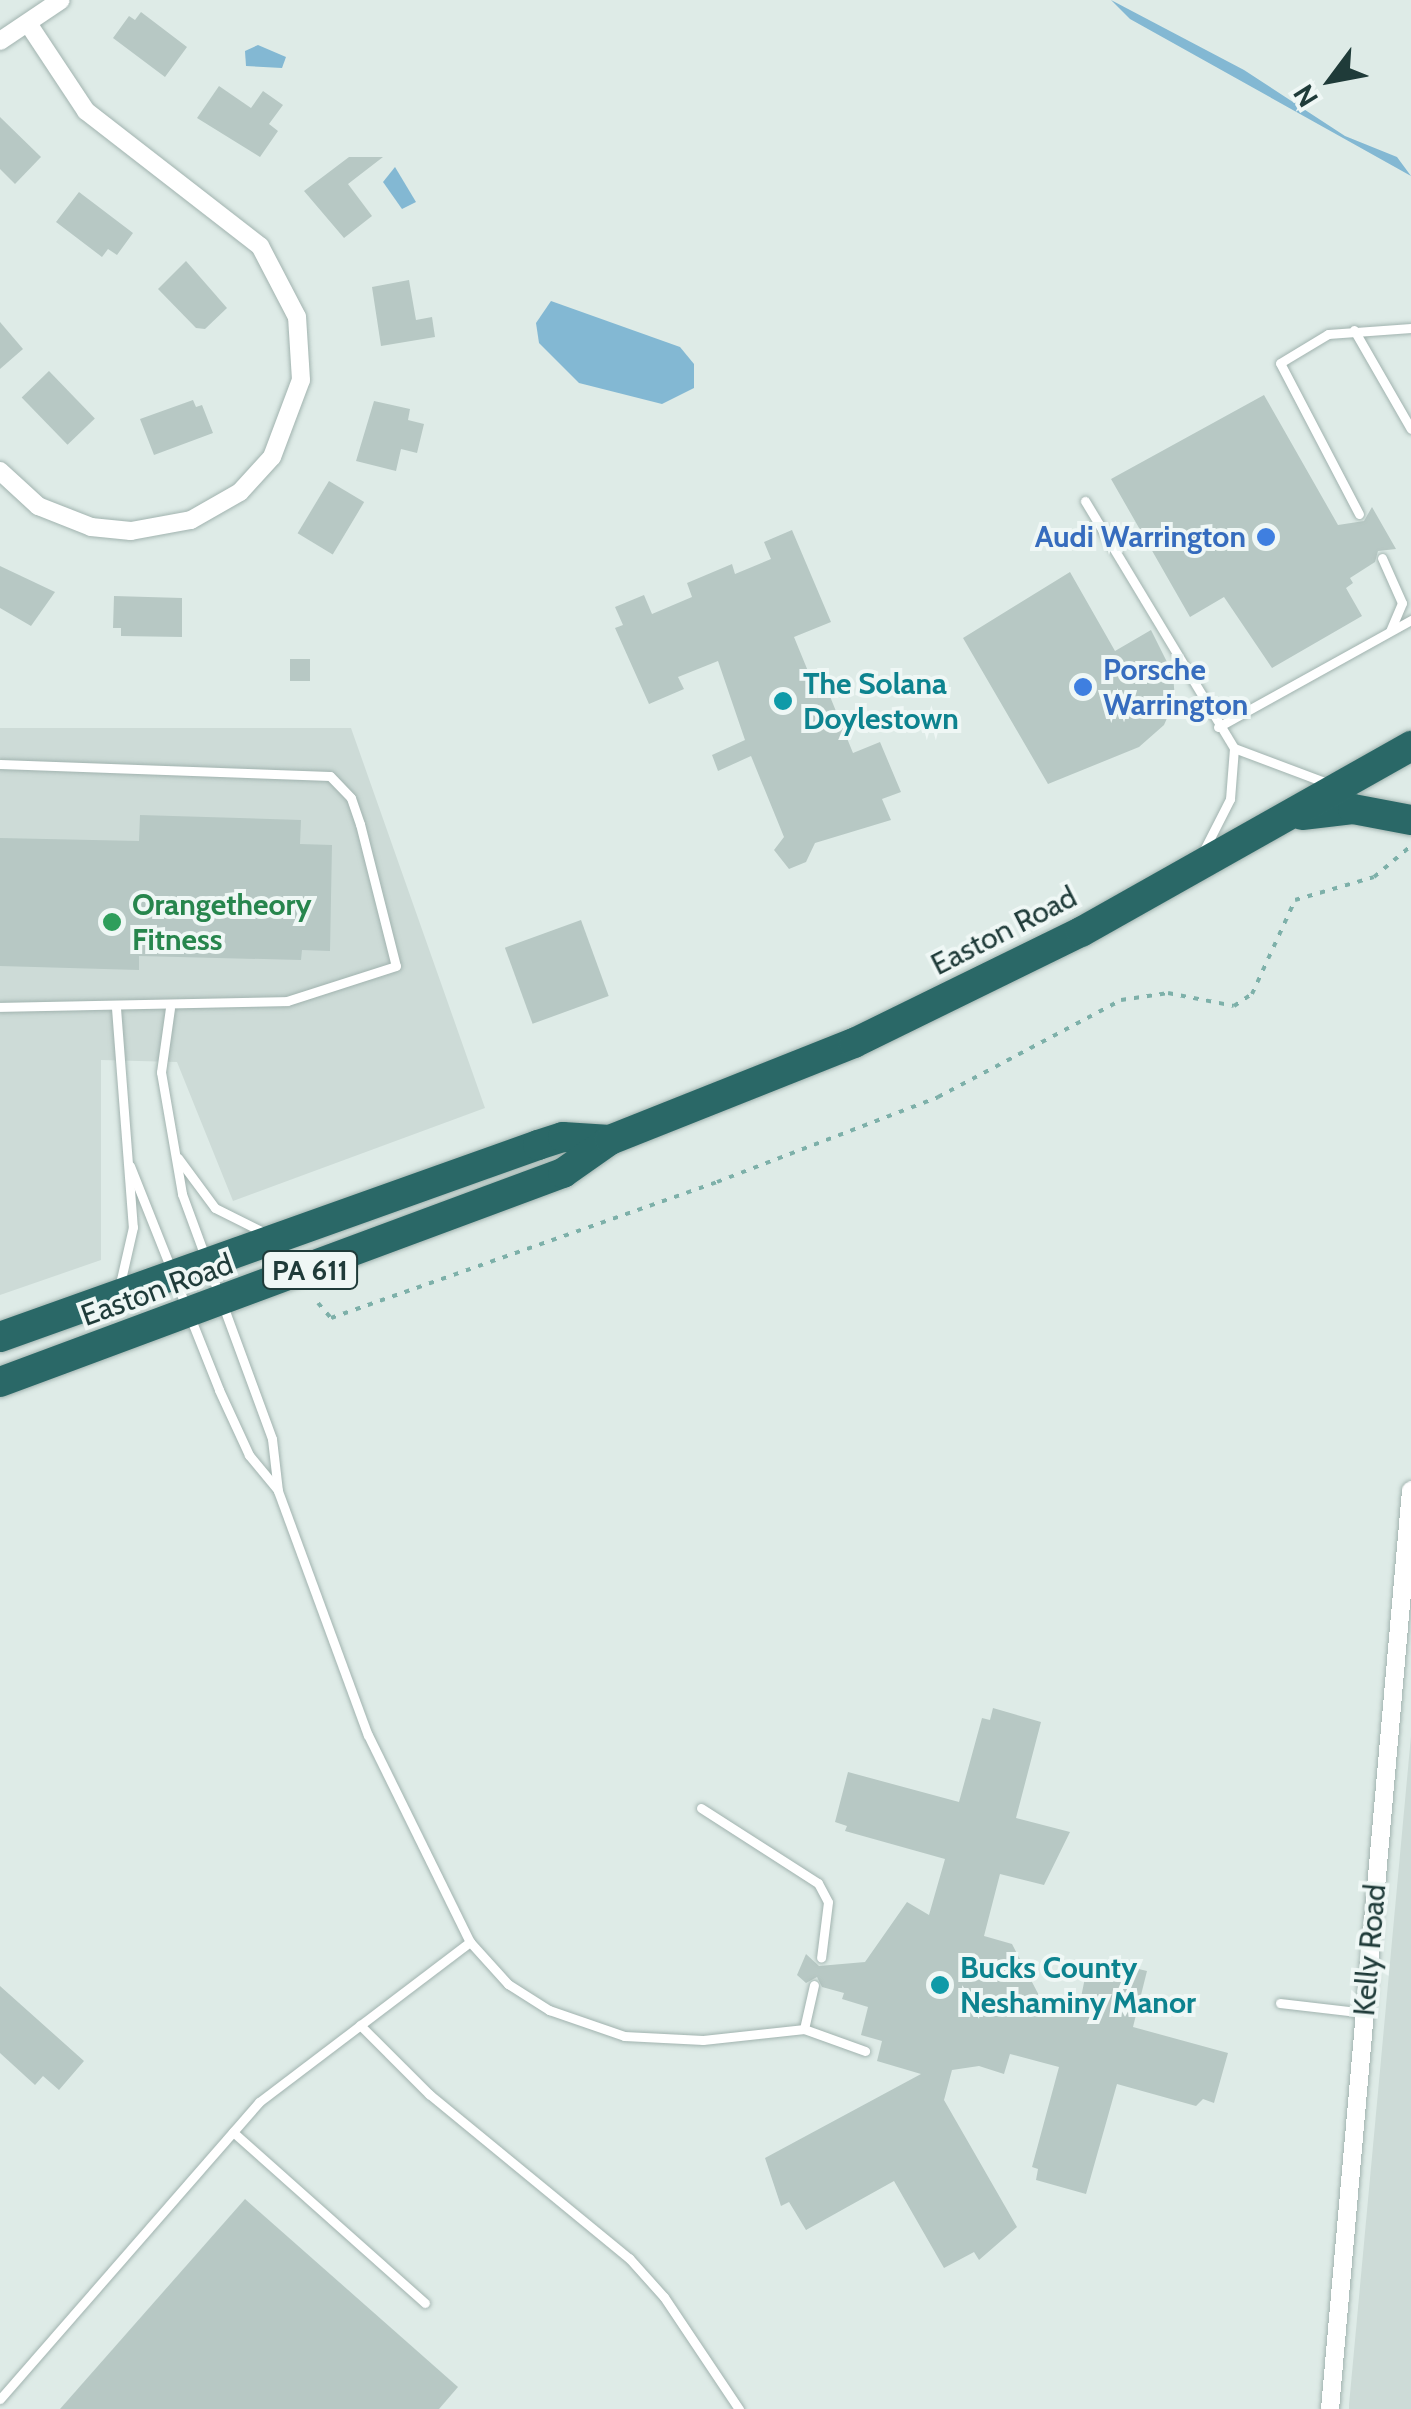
<!DOCTYPE html>
<html>
<head>
<meta charset="utf-8">
<style>
  body { margin:0 }
  #map { position:relative; width:1411px; height:2409px; overflow:hidden; background:#deebe7; font-family:Cabin,sans-serif }
  div>[style] { position:absolute }
  .built>* { inset:0; background:#cddbd7 }
  .water>* { inset:0; background:#83b8d3 }
  .building>* { inset:0; background:#b7c8c4; transform-origin:0 0 }
  .path>* { height:4px; margin-top:-2px; transform-origin:0; background:repeating-linear-gradient(90deg,#7db0a9 0 5px,transparent 0 13px) }
  .roads { filter:drop-shadow(0 0 2px #a1b3af) drop-shadow(0 0 2px #a1b3af) }
  .lane>* { height:9px; margin:-4.5px; padding:0 4.5px; transform-origin:4.5px; border-radius:4.5px; background:#fff }
  .street>* { height:18px; margin:-9px; padding:0 9px; transform-origin:9px; border-radius:9px; background:#fff }
  .highway>* { height:30px; margin:-15px; padding:0 15px; transform-origin:15px; border-radius:15px; background:#2a6867 }
  .dots>* { width:28px; height:28px; translate:-50% -50%; box-sizing:border-box; border:5px solid #eff7f5; border-radius:50% }
  span { translate:-50% -50%; white-space:nowrap; text-align:center; line-height:1.15; -webkit-text-stroke:8px #eff7f5; paint-order:stroke }
  .shield-label span { padding:2px 8px; background:#eff7f5; border:2px solid; border-radius:8px; -webkit-text-stroke-width:0 }
  .shield-label { font-size:28px; color:#1f3b39; font-weight:700 }
  .shop-label { font-size:30px; color:#366cbe; font-weight:700 }
  .right { translate:-100% -50%; text-align:right }
  .left { translate:0 -50%; text-align:left }
  .culture-label { font-size:30px; color:#0d838f; font-weight:700 }
  .leisure-label { font-size:30px; color:#27864d; font-weight:700 }
  .street-label { font-size:30px; color:#1f3b39 }
  .north { position:absolute; left:1281px; top:30px; width:100px; height:100px; -webkit-text-stroke:8px #eff7f5; paint-order:stroke; rotate:238deg; font-size:28px; font-weight:700; line-height:40px; text-align:center; color:#1f3b39 }
  .north::after { content:''; display:block; margin:auto; width:35px; height:45px; background:#1f3b39; clip-path:polygon(50% 0,100% 100%,50% 72%,0 100%) }
</style>
</head>
<body>
<div id="map">
  <div class="built">
    <div style="clip-path:polygon(0 728px,351px 728px,485px 1108px,233px 1201px,177px 1062px,101px 1060px,101px 1260px,0 1295px)"></div>
    <div style="clip-path:polygon(1411px 1736px,1411px 2409px,1349px 2409px,1349px 2405px)"></div>
  </div>
  <div class="water">
    <div style="clip-path:polygon(1111px 0,1244px 70px,1345px 136px,1397px 157px,1411px 176px,1130px 19px)"></div>
    <div style="clip-path:polygon(258px 45px,286px 57px,282px 68px,246px 66px,245px 51px)"></div>
    <div style="clip-path:polygon(395px 167px,416px 202px,402px 209px,383px 182px)"></div>
    <div style="clip-path:polygon(551px 301px,680px 347px,694px 364px,694px 388px,662px 404px,579px 383px,539px 343px,536px 323px)"></div>
  </div>
  <div class="building">
    <div style="clip-path:polygon(141px 12px,187px 47px,165px 77px,113px 38px,129px 16px,135px 20px)"></div>
    <div style="clip-path:polygon(219px 86px,251px 108px,263px 91px,283px 105px,269px 124px,278px 131px,260px 157px,197px 118px)"></div>
    <div style="clip-path:polygon(0 117px,41px 157px,15px 184px,0 169px)"></div>
    <div style="clip-path:polygon(349px 157px,383px 157px,348px 184px,372px 216px,344px 238px,304px 191px)"></div>
    <div style="clip-path:polygon(79px 192px,133px 233px,117px 255px,108px 249px,102px 257px,56px 222px)"></div>
    <div style="clip-path:polygon(186px 261px,227px 308px,205px 329px,196px 328px,158px 289px)"></div>
    <div style="clip-path:polygon(409px 280px,416px 320px,432px 317px,435px 337px,381px 346px,372px 287px)"></div>
    <div style="clip-path:polygon(0 322px,23px 349px,0 369px)"></div>
    <div style="left:49px;top:371px;width:66px;height:38px;rotate:46deg"></div>
    <div style="clip-path:polygon(1264px 395px,1338px 525px,1364px 521px,1372px 507px,1396px 549px,1378px 551px,1375px 562px,1350px 578px,1353px 583px,1346px 588px,1362px 616px,1272px 668px,1224px 597px,1190px 617px,1111px 479px)"></div>
    <div style="clip-path:polygon(193px 400px,196px 407px,202px 405px,213px 433px,154px 455px,140px 419px)"></div>
    <div style="clip-path:polygon(374px 401px,410px 409px,408px 420px,424px 424px,417px 453px,401px 449px,396px 471px,356px 461px)"></div>
    <div style="left:329px;top:481px;width:41px;height:61px;rotate:31deg"></div>
    <div style="clip-path:polygon(792px 530px,831px 622px,794px 637px,819px 698px,829px 694px,853px 753px,880px 742px,901px 792px,882px 799px,891px 820px,815px 843px,806px 862px,789px 869px,774px 850px,784px 837px,751px 756px,718px 771px,712px 755px,745px 740px,718px 661px,678px 677px,684px 689px,649px 704px,615px 628px,623px 625px,615px 607px,644px 595px,652px 614px,692px 597px,687px 583px,732px 564px,735px 574px,771px 559px,764px 542px)"></div>
    <div style="clip-path:polygon(0 566px,55px 592px,31px 626px,0 608px)"></div>
    <div style="clip-path:polygon(1070px 572px,1115px 651px,1151px 630px,1173px 674px,1175px 700px,1164px 725px,1139px 747px,1048px 784px,963px 638px)"></div>
    <div style="clip-path:polygon(114px 596px,182px 598px,182px 637px,121px 636px,121px 628px,113px 628px)"></div>
    <div style="left:290px;top:659px;width:20px;height:22px"></div>
    <div style="clip-path:polygon(140px 815px,301px 820px,300px 844px,332px 845px,330px 951px,302px 950px,301px 960px,139px 956px,139px 970px,0 966px,0 838px,139px 841px)"></div>
    <div style="left:581px;top:920px;width:81px;height:81px;rotate:70deg"></div>
    <div style="clip-path:polygon(993px 1708px,1041px 1722px,1016px 1818px,1070px 1832px,1044px 1885px,1000px 1874px,984px 1936px,1012px 1944px,1043px 2003px,1078px 2012px,1087px 1968px,1110px 1974px,1112px 1966px,1122px 1965px,1147px 1971px,1133px 2027px,1228px 2053px,1214px 2103px,1203px 2099px,1196px 2106px,1117px 2084px,1086px 2194px,1036px 2180px,1038px 2169px,1032px 2167px,1059px 2067px,1010px 2054px,1004px 2074px,979px 2066px,952px 2070px,944px 2100px,1017px 2227px,979px 2260px,974px 2252px,944px 2268px,894px 2181px,806px 2230px,789px 2202px,781px 2206px,765px 2158px,921px 2074px,877px 2061px,882px 2041px,861px 2035px,868px 2007px,842px 1999px,844px 1993px,822px 1987px,817px 1977px,806px 1983px,797px 1975px,806px 1954px,819px 1966px,865px 1962px,907px 1902px,929px 1915px,945px 1859px,845px 1831px,847px 1826px,835px 1822px,848px 1772px,959px 1802px,982px 1718px,990px 1720px)"></div>
    <div style="clip-path:polygon(0 1986px,84px 2061px,59px 2090px,43px 2076px,35px 2085px,0 2053px)"></div>
    <div style="clip-path:polygon(245px 2199px,458px 2387px,439px 2409px,60px 2409px)"></div>
  </div>
  <div class="path">
    <div style="left:318px;top:1303px;width:20px;rotate:49deg"></div>
    <div style="left:331px;top:1318px;width:409px;rotate:-19.4deg"></div>
    <div style="left:717px;top:1182px;width:237px;rotate:-21deg"></div>
    <div style="left:938px;top:1097px;width:207px;rotate:-27.9deg"></div>
    <div style="left:1121px;top:1000px;width:48px;rotate:-8.5deg"></div>
    <div style="left:1168px;top:993px;width:67px;rotate:11.1deg"></div>
    <div style="left:1234px;top:1006px;width:22px;rotate:-34deg"></div>
    <div style="left:1252px;top:994px;width:103px;rotate:-65.4deg"></div>
    <div style="left:1295px;top:900px;width:82px;rotate:-16.2deg"></div>
    <div style="left:1374px;top:877px;width:48px;rotate:-40deg"></div>
  </div>
  <div class="roads">
    <div class="lane">
      <div style="left:1354px;top:330px;width:114px;rotate:60.1deg"></div>
      <div style="left:1085px;top:501px;width:288px;rotate:58.9deg"></div>
      <div style="left:1234px;top:748px;width:103px;rotate:20.6deg"></div>
      <div style="left:1359px;top:514px;width:170px;rotate:-117.6deg"></div>
      <div style="left:1280px;top:363px;width:56px;rotate:-31.1deg"></div>
      <div style="left:1328px;top:334px;width:83px;rotate:-4.1deg"></div>
      <div style="left:1382px;top:558px;width:49px;rotate:66deg"></div>
      <div style="left:1402px;top:603px;width:30px;rotate:113deg"></div>
      <div style="left:1218px;top:727px;width:221px;rotate:-29deg"></div>
      <div style="left:0;top:764px;width:330px;rotate:2.1deg"></div>
      <div style="left:330px;top:776px;width:30px;rotate:46deg"></div>
      <div style="left:351px;top:798px;width:28px;rotate:71deg"></div>
      <div style="left:360px;top:824px;width:146px;rotate:75.8deg"></div>
      <div style="left:396px;top:966px;width:114px;rotate:162.2deg"></div>
      <div style="left:287px;top:1001px;width:287px;rotate:178.8deg"></div>
      <div style="left:1202px;top:854px;width:62px;rotate:-63deg"></div>
      <div style="left:1230px;top:799px;width:51px;rotate:-85.5deg"></div>
      <div style="left:116px;top:1008px;width:220px;rotate:85.6deg"></div>
      <div style="left:133px;top:1227px;width:63px;rotate:102.9deg"></div>
      <div style="left:170px;top:1008px;width:65px;rotate:98deg"></div>
      <div style="left:161px;top:1072px;width:124px;rotate:80.2deg"></div>
      <div style="left:182px;top:1194px;width:261px;rotate:69.8deg"></div>
      <div style="left:272px;top:1439px;width:52px;rotate:83.4deg"></div>
      <div style="left:278px;top:1491px;width:260px;rotate:69.8deg"></div>
      <div style="left:368px;top:1735px;width:231px;rotate:63.8deg"></div>
      <div style="left:470px;top:1942px;width:57px;rotate:47.9deg"></div>
      <div style="left:508px;top:1984px;width:49px;rotate:32.4deg"></div>
      <div style="left:549px;top:2010px;width:79px;rotate:19.1deg"></div>
      <div style="left:624px;top:2036px;width:79px;rotate:2.9deg"></div>
      <div style="left:703px;top:2040px;width:102px;rotate:-6.2deg"></div>
      <div style="left:804px;top:2029px;width:45px;rotate:-77.2deg"></div>
      <div style="left:178px;top:1158px;width:62px;rotate:53.5deg"></div>
      <div style="left:215px;top:1208px;width:51px;rotate:26.6deg"></div>
      <div style="left:130px;top:1166px;width:241px;rotate:68.3deg"></div>
      <div style="left:219px;top:1390px;width:72px;rotate:65.2deg"></div>
      <div style="left:249px;top:1455px;width:44px;rotate:50.5deg"></div>
      <div style="left:701px;top:1808px;width:139px;rotate:32.7deg"></div>
      <div style="left:818px;top:1883px;width:21px;rotate:62deg"></div>
      <div style="left:828px;top:1902px;width:56px;rotate:97.1deg"></div>
      <div style="left:1280px;top:2003px;width:86px;rotate:6.7deg"></div>
      <div style="left:360px;top:2025px;width:98px;rotate:45deg"></div>
      <div style="left:429px;top:2094px;width:259px;rotate:39.4deg"></div>
      <div style="left:629px;top:2258px;width:52px;rotate:48.1deg"></div>
      <div style="left:664px;top:2297px;width:135px;rotate:56.2deg"></div>
      <div style="left:804px;top:2029px;width:65px;rotate:19.8deg"></div>
      <div style="left:233px;top:2132px;width:257px;rotate:41.7deg"></div>
      <div style="left:0;top:2399px;width:394px;rotate:-48.9deg"></div>
      <div style="left:259px;top:2102px;width:265px;rotate:-37.2deg"></div>
    </div>
    <div class="street">
      <div style="left:0;top:41px;width:73px;rotate:-33.9deg"></div>
      <div style="left:0;top:471px;width:52px;rotate:42.6deg"></div>
      <div style="left:38px;top:506px;width:57px;rotate:21.6deg"></div>
      <div style="left:91px;top:527px;width:40px;rotate:5.7deg"></div>
      <div style="left:131px;top:531px;width:61px;rotate:-10.4deg"></div>
      <div style="left:191px;top:520px;width:56px;rotate:-29.7deg"></div>
      <div style="left:240px;top:492px;width:47px;rotate:-47.6deg"></div>
      <div style="left:272px;top:457px;width:82px;rotate:-69.4deg"></div>
      <div style="left:301px;top:380px;width:63px;rotate:-93.6deg"></div>
      <div style="left:297px;top:317px;width:80px;rotate:-117.5deg"></div>
      <div style="left:260px;top:246px;width:220px;rotate:-142.2deg"></div>
      <div style="left:86px;top:111px;width:103px;rotate:-123.5deg"></div>
      <div style="left:1330px;top:2409px;width:922px;rotate:-84.96deg"></div>
    </div>
    <div class="highway">
      <div style="left:1302px;top:815px;width:51px;rotate:-6.7deg"></div>
      <div style="left:1353px;top:809px;width:59px;rotate:10.7deg"></div>
      <div style="left:0;top:1337px;width:571px;rotate:-19.64deg"></div>
      <div style="left:538px;top:1145px;width:26px;rotate:-18deg"></div>
      <div style="left:563px;top:1137px;width:47px;rotate:3.7deg"></div>
      <div style="left:0;top:1382px;width:601px;rotate:-20.37deg"></div>
      <div style="left:563px;top:1173px;width:57px;rotate:-35.1deg"></div>
      <div style="left:610px;top:1140px;width:263px;rotate:-21.7deg"></div>
      <div style="left:854px;top:1043px;width:253px;rotate:-26.1deg"></div>
      <div style="left:1081px;top:932px;width:379px;rotate:-29.4deg"></div>
    </div>
  </div>
  <div class="dots">
    <div style="left:1266px;top:537px;background:#3f7fe0"></div>
    <div style="left:1083px;top:687px;background:#3f7fe0"></div>
    <div style="left:783px;top:701px;background:#0f9aa8"></div>
    <div style="left:112px;top:922px;background:#2e9e5b"></div>
    <div style="left:940px;top:1985px;background:#0f9aa8"></div>
  </div>
  <div class="shield-label">
    <span style="left:310px;top:1270px">PA 611</span>
  </div>
  <div class="shop-label">
    <span class="right" style="left:1246px;top:537px">Audi Warrington</span>
    <span class="left" style="left:1103px;top:687px">Porsche<br>Warrington</span>
  </div>
  <div class="culture-label">
    <span class="left" style="left:803px;top:701px">The Solana<br>Doylestown</span>
    <span class="left" style="left:960px;top:1985px">Bucks County<br>Neshaminy Manor</span>
  </div>
  <div class="leisure-label">
    <span class="left" style="left:132px;top:922px">Orangetheory<br>Fitness</span>
  </div>
  <div class="street-label">
    <span style="left:1004px;top:931px;rotate:-27deg">Easton Road</span>
    <span style="left:157px;top:1290px;rotate:-20deg">Easton Road</span>
    <span style="left:1370px;top:1950px;rotate:-85deg">Kelly Road</span>
  </div>
  <div class="north">N</div>
</div>
</body>
</html>
